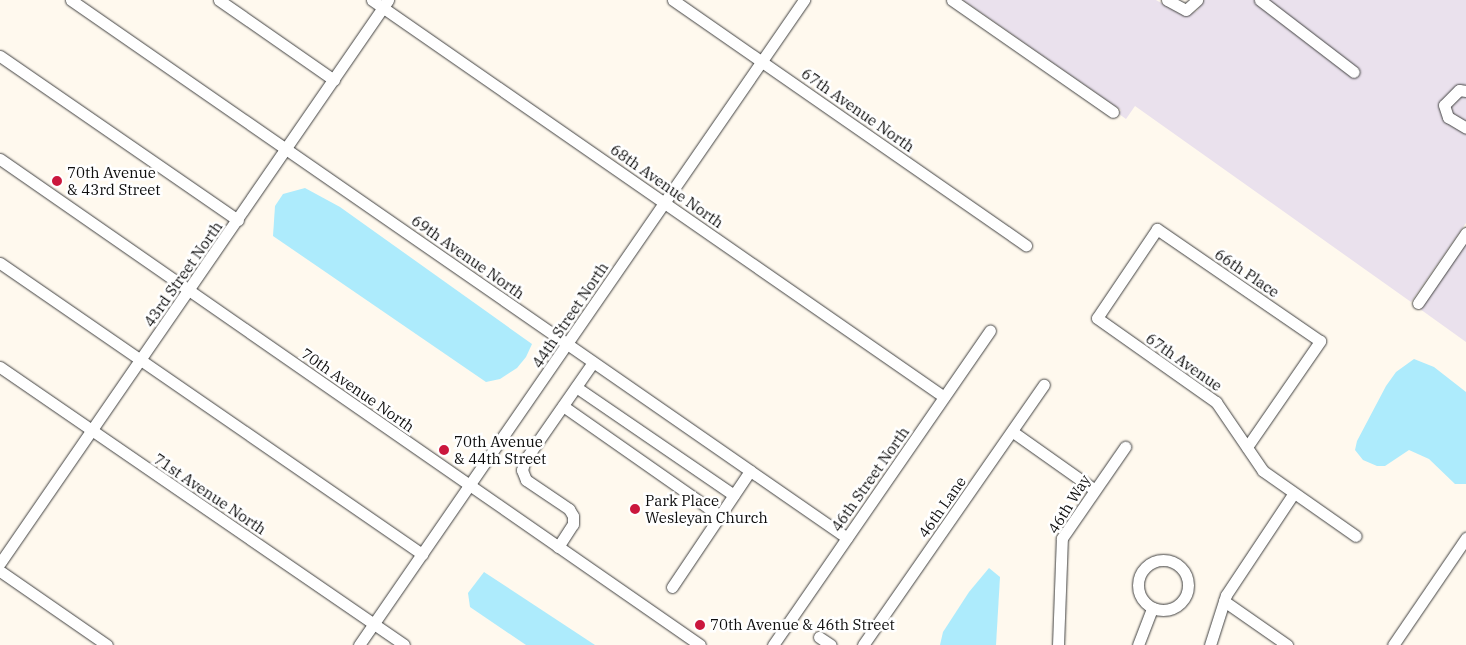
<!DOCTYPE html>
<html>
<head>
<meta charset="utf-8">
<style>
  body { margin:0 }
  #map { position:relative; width:1466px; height:645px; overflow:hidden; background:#fff9ee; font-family:"IBM Plex Serif",serif }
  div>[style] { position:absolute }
  .industrial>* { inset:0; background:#eae1ed }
  .water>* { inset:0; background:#adebfc }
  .roads { filter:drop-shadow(0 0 1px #404040) drop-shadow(0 0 1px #404040) }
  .minor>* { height:11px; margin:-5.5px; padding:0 5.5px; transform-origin:5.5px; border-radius:5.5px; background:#fff }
  .minor>.ring { margin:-5.5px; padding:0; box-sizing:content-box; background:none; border:11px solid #fff; border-radius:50% }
  .dots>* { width:14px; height:14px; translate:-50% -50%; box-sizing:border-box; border:2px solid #fff; border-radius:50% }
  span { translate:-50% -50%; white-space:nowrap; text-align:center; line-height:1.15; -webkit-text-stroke:5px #fff; paint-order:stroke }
  .street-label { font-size:15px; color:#0d0d0d }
  .poi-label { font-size:15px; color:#0d0d0d }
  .left { translate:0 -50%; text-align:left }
</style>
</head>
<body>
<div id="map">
  <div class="industrial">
    <div style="clip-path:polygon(963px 0,1156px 0,1184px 16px,1197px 11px,1204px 0,1466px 0,1466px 223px,1411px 302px,1135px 106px,1126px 119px,1119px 114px,1121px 110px)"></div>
    <div style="clip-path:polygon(1466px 244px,1466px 342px,1420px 309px)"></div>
  </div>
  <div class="water">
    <div style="clip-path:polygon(305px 188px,340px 207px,532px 344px,526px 357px,517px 368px,500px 379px,486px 382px,273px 236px,275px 206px,283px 194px)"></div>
    <div style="clip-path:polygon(1414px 359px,1434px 367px,1466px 392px,1466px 484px,1455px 484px,1429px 459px,1409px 450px,1385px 466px,1377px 466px,1363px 460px,1355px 450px,1357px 441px,1386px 386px,1396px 372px)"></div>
    <div style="clip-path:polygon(989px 568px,1000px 577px,996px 645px,940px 645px,943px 632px,969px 592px)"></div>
    <div style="clip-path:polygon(484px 572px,595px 645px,526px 645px,470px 607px,468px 593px)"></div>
  </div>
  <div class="roads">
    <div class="minor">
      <div style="left:71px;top:0;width:944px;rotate:34.73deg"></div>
      <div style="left:219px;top:0;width:140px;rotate:34.8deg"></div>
      <div style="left:372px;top:0;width:696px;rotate:34.76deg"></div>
      <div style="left:673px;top:0;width:430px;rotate:34.8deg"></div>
      <div style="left:952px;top:0;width:196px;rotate:34.8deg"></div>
      <div style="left:1167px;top:0;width:21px;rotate:28deg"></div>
      <div style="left:1186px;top:10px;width:15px;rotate:-42deg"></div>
      <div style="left:1260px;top:0;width:118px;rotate:37.5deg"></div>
      <div style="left:0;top:56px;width:289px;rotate:34.6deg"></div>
      <div style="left:1466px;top:91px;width:7px;rotate:-172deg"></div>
      <div style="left:1459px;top:90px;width:21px;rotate:135deg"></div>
      <div style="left:1444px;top:105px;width:13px;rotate:72deg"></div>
      <div style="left:1448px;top:117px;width:21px;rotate:31deg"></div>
      <div style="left:0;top:159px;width:852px;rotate:34.77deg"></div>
      <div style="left:0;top:263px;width:513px;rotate:34.59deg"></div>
      <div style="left:1418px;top:303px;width:85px;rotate:-55.6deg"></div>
      <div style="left:0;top:367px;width:490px;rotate:34.5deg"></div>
      <div style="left:576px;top:387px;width:191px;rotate:34.4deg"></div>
      <div style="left:563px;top:406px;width:192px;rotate:35deg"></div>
      <div style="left:1013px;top:432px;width:100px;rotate:35.3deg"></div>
      <div style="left:1247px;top:447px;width:129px;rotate:-55.4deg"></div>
      <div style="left:1320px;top:341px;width:198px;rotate:-145.5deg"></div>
      <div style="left:1157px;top:229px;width:107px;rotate:124deg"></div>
      <div style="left:1097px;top:318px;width:146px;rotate:35.2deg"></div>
      <div style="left:1216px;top:402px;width:83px;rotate:55.7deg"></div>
      <div style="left:1263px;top:471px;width:113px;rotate:35deg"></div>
      <div style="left:558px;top:547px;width:27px;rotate:-57deg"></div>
      <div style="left:573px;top:524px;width:8px;rotate:-90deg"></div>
      <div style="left:573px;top:516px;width:8px;rotate:-120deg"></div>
      <div style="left:569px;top:509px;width:52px;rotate:-146deg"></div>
      <div style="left:526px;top:480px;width:11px;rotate:-112deg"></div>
      <div style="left:522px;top:470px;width:10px;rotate:-73deg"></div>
      <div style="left:525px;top:460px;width:119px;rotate:-55.2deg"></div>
      <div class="ring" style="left:1138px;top:560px;width:39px;height:39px"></div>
      <div style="left:0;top:563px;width:684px;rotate:-55.43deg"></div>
      <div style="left:0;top:571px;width:130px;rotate:34.7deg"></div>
      <div style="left:672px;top:587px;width:140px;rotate:-56.1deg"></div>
      <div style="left:1224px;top:601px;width:77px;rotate:34.9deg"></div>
      <div style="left:819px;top:637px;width:14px;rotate:34deg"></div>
      <div style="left:359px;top:645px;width:784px;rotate:-55.4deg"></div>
      <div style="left:773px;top:645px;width:382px;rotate:-55.4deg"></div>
      <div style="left:863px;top:645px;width:317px;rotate:-55.2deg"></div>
      <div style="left:1058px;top:645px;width:107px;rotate:-87.9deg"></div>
      <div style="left:1062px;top:538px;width:111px;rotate:-55.3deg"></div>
      <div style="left:1138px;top:645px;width:40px;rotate:-69deg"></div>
      <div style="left:1210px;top:645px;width:52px;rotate:-72.3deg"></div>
      <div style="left:1226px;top:595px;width:121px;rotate:-56.4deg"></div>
      <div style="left:1393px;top:645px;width:130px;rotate:-55.7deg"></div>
    </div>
  </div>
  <div class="dots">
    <div style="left:57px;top:181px;background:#cb173d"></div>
    <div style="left:444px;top:450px;background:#cb173d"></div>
    <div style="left:635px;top:509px;background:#cb173d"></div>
    <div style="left:700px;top:625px;background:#cb173d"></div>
  </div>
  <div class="street-label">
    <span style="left:858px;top:110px;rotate:35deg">67th Avenue North</span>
    <span style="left:667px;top:186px;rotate:35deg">68th Avenue North</span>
    <span style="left:468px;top:257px;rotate:35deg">69th Avenue North</span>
    <span style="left:1247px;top:273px;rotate:34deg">66th Place</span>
    <span style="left:183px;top:274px;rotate:-55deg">43rd Street North</span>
    <span style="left:570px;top:315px;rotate:-56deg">44th Street North</span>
    <span style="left:1184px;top:362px;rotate:35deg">67th Avenue</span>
    <span style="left:358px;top:390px;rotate:35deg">70th Avenue North</span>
    <span style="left:870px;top:479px;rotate:-55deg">46th Street North</span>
    <span style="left:210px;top:494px;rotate:34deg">71st Avenue North</span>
    <span style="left:1069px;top:504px;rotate:-58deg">46th Way</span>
    <span style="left:942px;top:507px;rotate:-55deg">46th Lane</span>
  </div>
  <div class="poi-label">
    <span class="left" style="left:67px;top:181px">70th Avenue<br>&amp; 43rd Street</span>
    <span class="left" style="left:454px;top:450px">70th Avenue<br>&amp; 44th Street</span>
    <span class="left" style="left:645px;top:509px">Park Place<br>Wesleyan Church</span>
    <span class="left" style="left:710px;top:625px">70th Avenue &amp; 46th Street</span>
  </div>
</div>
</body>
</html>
